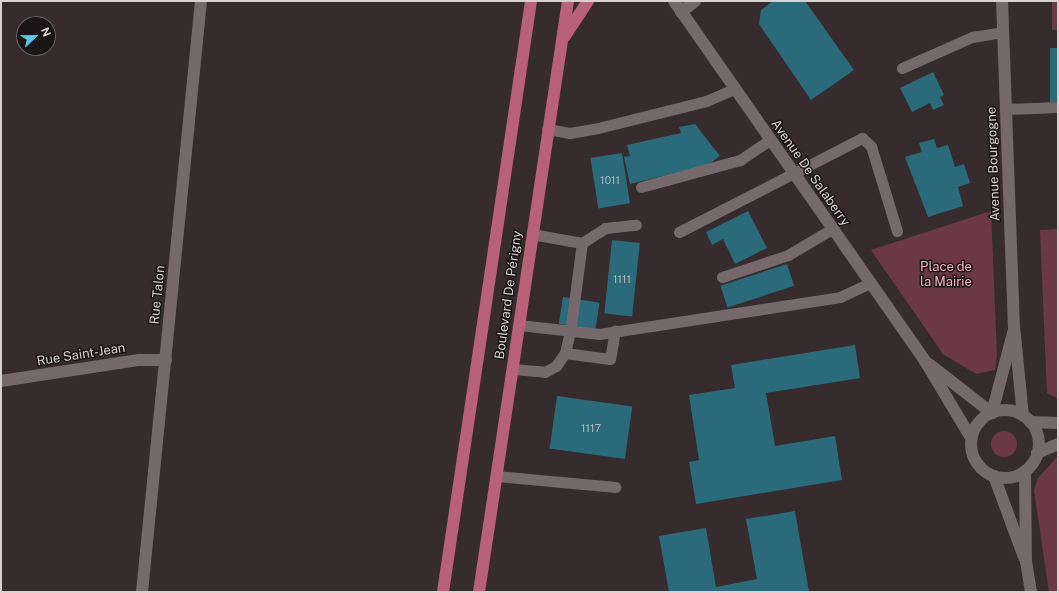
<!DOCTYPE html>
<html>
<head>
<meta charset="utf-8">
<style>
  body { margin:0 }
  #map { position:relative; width:1059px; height:593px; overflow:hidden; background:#362c2e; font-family:"Public Sans",sans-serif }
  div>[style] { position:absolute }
  .green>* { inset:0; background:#6b3946; transform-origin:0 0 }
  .round { border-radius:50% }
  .building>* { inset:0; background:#2a6a7a; transform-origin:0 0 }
  .lane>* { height:11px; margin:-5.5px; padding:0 5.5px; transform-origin:5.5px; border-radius:5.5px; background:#76696c }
  .street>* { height:12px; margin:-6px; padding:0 6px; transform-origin:6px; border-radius:6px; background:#76696c }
  .secondary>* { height:12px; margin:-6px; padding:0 6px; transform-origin:6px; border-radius:6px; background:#76696c }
  .secondary>.ring { margin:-6px; padding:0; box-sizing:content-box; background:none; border:12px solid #76696c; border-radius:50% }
  .primary>* { height:12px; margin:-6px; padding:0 6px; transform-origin:6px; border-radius:6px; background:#b9607b }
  span { translate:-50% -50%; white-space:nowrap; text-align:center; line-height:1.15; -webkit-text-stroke:3px #1a1517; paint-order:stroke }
  .number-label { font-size:11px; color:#acb7bc }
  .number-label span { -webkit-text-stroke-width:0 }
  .street-label { font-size:13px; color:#d8d1d2 }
  .park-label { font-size:13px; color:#f9b1c2 }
  .frame { position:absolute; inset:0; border:2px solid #d8d1d2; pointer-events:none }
  .north { position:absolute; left:16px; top:16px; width:40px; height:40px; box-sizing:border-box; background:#1a1517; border:1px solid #666062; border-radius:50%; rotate:68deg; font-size:11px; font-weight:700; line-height:16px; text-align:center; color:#d8d1d2 }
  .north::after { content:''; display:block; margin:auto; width:14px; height:18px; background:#59c8e4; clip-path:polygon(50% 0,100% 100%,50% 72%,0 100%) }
</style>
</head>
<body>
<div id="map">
  <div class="green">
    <div style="left:1052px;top:1px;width:6px;height:29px"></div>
    <div style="clip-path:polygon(991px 211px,997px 356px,995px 370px,976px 374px,943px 354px,871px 250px)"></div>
    <div style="clip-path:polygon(1058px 229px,1058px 399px,1047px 393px,1040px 230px)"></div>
    <div class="round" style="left:991px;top:431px;width:26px;height:26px"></div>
    <div style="clip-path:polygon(1058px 456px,1058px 592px,1049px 592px,1034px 490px,1038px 478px)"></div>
  </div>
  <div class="building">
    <div style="clip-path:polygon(773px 1px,805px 1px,854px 70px,811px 100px,759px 24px,761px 10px)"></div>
    <div style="left:1050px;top:48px;width:8px;height:54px"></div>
    <div style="clip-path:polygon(933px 72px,944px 95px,940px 97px,944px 105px,933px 110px,930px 103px,912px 112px,900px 88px)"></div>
    <div style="clip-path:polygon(695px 124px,720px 156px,708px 165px,630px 184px,624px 157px,630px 156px,627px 145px,681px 133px,679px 127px)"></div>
    <div style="clip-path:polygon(934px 139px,937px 148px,948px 145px,955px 167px,964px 164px,970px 183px,958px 187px,963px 206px,928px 217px,905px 157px,922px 152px,919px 143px)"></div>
    <div style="left:622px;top:153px;width:51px;height:32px;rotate:81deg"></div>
    <div style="clip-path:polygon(748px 211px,767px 248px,735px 264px,723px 239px,712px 245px,706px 232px)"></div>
    <div style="left:612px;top:240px;width:28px;height:74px;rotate:6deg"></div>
    <div style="left:787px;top:264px;width:23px;height:70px;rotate:72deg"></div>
    <div style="left:563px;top:297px;width:37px;height:27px;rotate:9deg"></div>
    <div style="clip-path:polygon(855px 345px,860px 378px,766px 393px,775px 446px,835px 436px,842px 480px,696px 504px,689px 462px,699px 460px,689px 395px,735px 388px,731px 365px)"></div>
    <div style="left:557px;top:396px;width:76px;height:53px;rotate:8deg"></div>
    <div style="clip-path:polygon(795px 511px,809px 592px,669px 592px,659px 536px,706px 528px,716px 587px,757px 579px,746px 519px)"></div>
  </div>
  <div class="lane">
    <div style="left:902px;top:68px;width:77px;rotate:-23.9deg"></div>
    <div style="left:972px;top:37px;width:31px;rotate:-9deg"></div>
    <div style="left:1006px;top:109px;width:52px;rotate:-2.2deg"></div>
    <div style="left:547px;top:129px;width:23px;rotate:10deg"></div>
    <div style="left:570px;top:133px;width:28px;rotate:-10deg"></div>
    <div style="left:598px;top:128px;width:111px;rotate:-14deg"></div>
    <div style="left:706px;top:101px;width:30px;rotate:-23deg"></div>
    <div style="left:641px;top:187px;width:103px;rotate:-15.3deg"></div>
    <div style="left:740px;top:160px;width:36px;rotate:-34deg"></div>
    <div style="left:679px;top:232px;width:206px;rotate:-27.2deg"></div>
    <div style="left:862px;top:138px;width:12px;rotate:42deg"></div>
    <div style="left:871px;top:146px;width:89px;rotate:73deg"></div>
    <div style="left:582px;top:243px;width:27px;rotate:-33deg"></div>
    <div style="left:605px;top:228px;width:31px;rotate:-6deg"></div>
    <div style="left:722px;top:277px;width:70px;rotate:-18.4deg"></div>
    <div style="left:788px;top:255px;width:51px;rotate:-30.6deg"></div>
    <div style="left:519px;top:325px;width:81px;rotate:6.4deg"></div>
    <div style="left:599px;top:334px;width:244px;rotate:-8.7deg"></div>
    <div style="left:840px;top:297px;width:33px;rotate:-25deg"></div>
    <div style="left:565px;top:353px;width:45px;rotate:7.6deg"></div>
    <div style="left:610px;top:359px;width:29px;rotate:-80deg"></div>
    <div style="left:513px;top:369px;width:32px;rotate:5deg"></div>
    <div style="left:545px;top:372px;width:13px;rotate:-29deg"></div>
    <div style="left:556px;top:366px;width:16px;rotate:-55deg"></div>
    <div style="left:565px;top:353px;width:28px;rotate:-77deg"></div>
    <div style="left:571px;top:326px;width:84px;rotate:-82.5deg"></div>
    <div style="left:582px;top:243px;width:51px;rotate:-169.8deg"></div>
    <div style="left:497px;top:476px;width:119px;rotate:5.3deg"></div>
  </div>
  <div class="street">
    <div style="left:681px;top:12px;width:18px;rotate:-38deg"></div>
    <div style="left:1px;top:381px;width:140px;rotate:-8.7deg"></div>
    <div style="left:139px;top:360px;width:27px"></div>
    <div style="left:1030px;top:422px;width:28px;rotate:2deg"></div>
    <div style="left:1037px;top:453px;width:23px;rotate:-23deg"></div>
    <div style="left:142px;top:592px;width:594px;rotate:-84.3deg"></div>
  </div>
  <div class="secondary">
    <div style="left:674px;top:1px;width:439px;rotate:55.1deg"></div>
    <div style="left:925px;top:361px;width:90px;rotate:59.1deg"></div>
    <div style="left:1002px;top:1px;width:325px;rotate:87.9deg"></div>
    <div style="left:1014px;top:326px;width:90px;rotate:84.3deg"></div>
    <div style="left:929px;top:364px;width:80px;rotate:37.9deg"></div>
    <div class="ring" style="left:971px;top:410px;width:56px;height:56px"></div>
    <div style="left:992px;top:413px;width:83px;rotate:-75.3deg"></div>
    <div style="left:1025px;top:471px;width:90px;rotate:89.4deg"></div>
    <div style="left:1026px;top:561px;width:31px;rotate:81deg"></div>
    <div style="left:994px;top:476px;width:86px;rotate:69.7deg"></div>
  </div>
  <div class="primary">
    <div style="left:565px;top:36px;width:42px;rotate:-56.7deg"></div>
    <div style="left:443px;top:592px;width:598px;rotate:-81.53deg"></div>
    <div style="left:479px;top:592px;width:598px;rotate:-81.44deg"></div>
  </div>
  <div class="number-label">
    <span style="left:610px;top:180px">1011</span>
    <span style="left:622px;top:279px">1111</span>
    <span style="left:591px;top:428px">1117</span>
  </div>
  <div class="street-label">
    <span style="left:994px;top:164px;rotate:-92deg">Avenue Bourgogne</span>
    <span style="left:810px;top:173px;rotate:55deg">Avenue De Salaberry</span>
    <span style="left:158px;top:295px;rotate:-84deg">Rue Talon</span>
    <span style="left:509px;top:295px;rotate:-82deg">Boulevard De Périgny</span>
    <span style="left:81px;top:355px;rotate:-9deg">Rue Saint-Jean</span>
  </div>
  <div class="park-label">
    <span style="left:946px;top:275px">Place de<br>la Mairie</span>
  </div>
  <div class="frame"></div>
  <div class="north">N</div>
</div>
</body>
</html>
